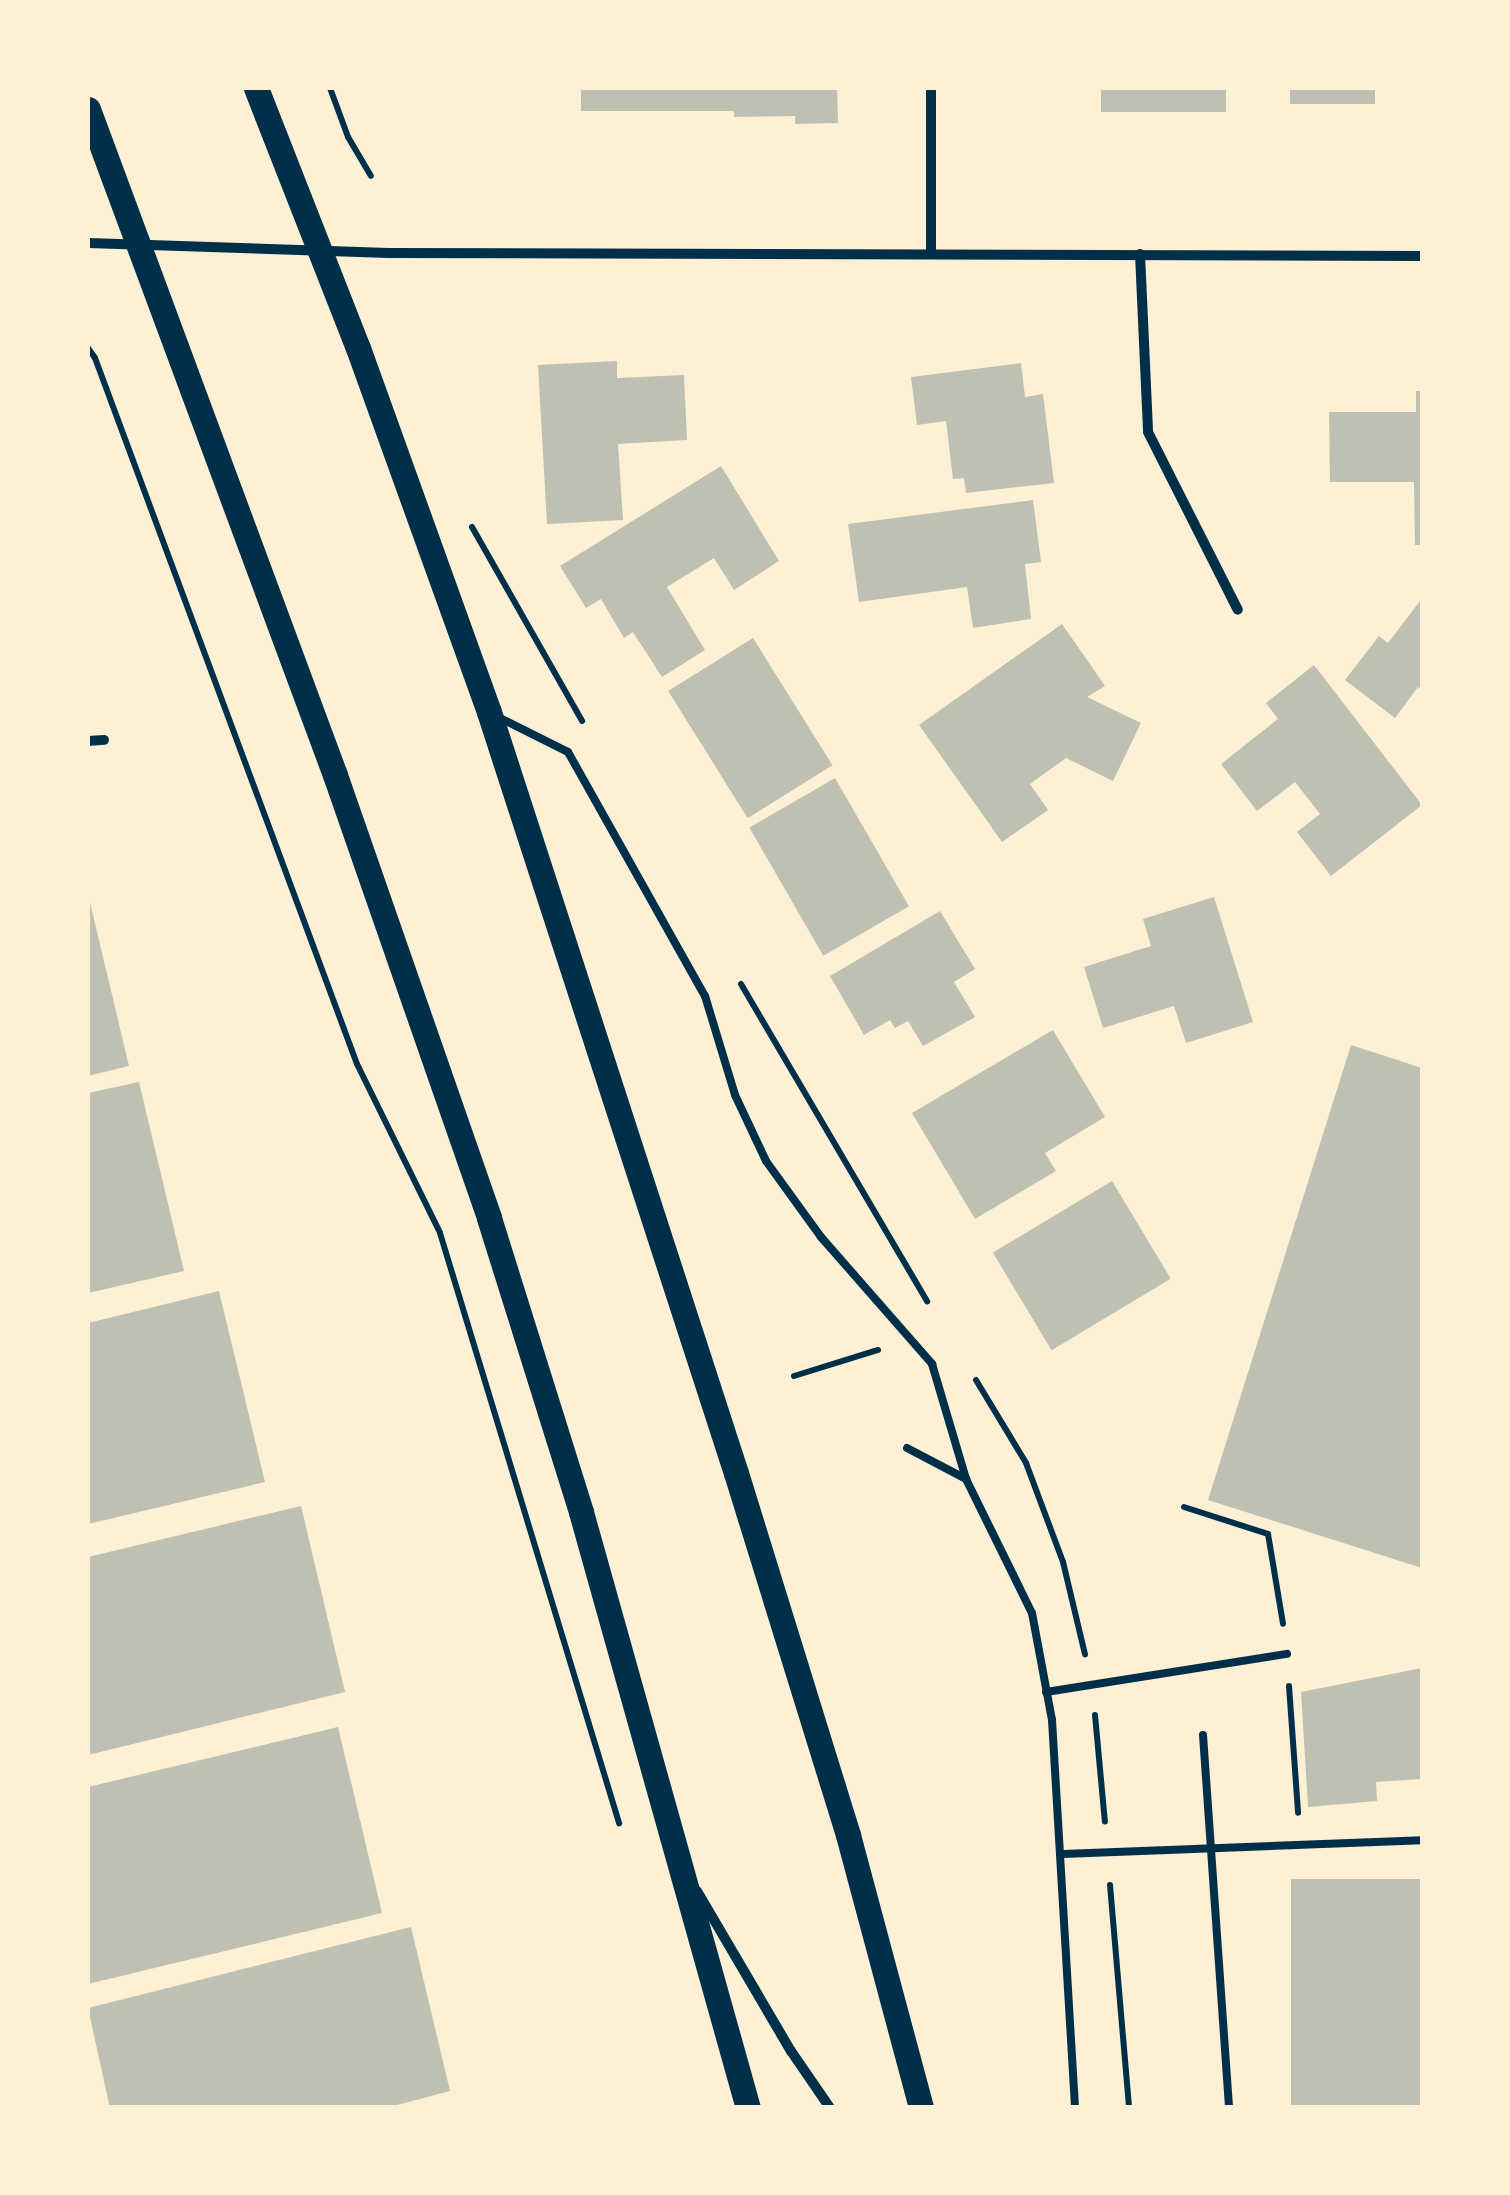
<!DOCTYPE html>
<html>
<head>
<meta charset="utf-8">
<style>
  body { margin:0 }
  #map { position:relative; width:1510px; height:2195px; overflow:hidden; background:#fdf0d5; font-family:"PT Sans",sans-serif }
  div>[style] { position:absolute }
  .building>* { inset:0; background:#bec0b2; transform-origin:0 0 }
  .path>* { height:6px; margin:-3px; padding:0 3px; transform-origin:3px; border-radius:3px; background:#003049 }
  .service>* { height:8px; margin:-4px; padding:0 4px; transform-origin:4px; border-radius:4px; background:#003049 }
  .minor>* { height:10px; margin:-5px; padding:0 5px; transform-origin:5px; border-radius:5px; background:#003049 }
  .primary>* { height:25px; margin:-12.5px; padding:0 12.5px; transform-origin:12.5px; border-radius:12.5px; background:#003049 }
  span { translate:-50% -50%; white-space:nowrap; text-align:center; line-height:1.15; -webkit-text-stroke:10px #fdf0d5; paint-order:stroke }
  .frame { position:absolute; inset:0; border:90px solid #fdf0d5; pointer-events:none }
</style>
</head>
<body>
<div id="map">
  <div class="building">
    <div style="clip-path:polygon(581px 88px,837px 88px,838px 123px,795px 124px,795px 116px,734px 117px,734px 111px,581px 111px)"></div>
    <div style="left:1101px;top:88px;width:125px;height:24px"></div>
    <div style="left:1290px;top:88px;width:85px;height:16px"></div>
    <div style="clip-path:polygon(617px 361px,617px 378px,684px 375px,687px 440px,618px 444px,623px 520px,547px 524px,538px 365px)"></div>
    <div style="clip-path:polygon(1021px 363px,1025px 397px,1043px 394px,1054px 483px,966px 493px,964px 478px,953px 479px,946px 421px,917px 425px,911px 377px)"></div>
    <div style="clip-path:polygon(1416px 391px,1422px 391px,1422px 545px,1415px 545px,1414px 482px,1330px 482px,1329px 412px,1416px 412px)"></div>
    <div style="clip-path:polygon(721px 466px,779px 561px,734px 590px,714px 558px,667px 587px,705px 650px,662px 677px,633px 632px,624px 638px,601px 599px,586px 608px,560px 566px)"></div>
    <div style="clip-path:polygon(1033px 500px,1041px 562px,1025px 564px,1031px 619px,973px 628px,967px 587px,859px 602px,848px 524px)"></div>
    <div style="clip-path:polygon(1420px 601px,1422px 690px,1418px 687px,1395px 718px,1345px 680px,1379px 636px,1388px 643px)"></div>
    <div style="clip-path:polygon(1062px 624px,1105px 686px,1087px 697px,1141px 723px,1113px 781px,1066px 758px,1030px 784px,1048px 810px,1002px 842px,919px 725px)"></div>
    <div style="left:753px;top:638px;width:150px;height:100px;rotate:58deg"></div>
    <div style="clip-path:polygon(1314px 665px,1422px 805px,1331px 876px,1297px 832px,1320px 814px,1295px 782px,1257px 811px,1221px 764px,1278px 719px,1266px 703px)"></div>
    <div style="left:835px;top:778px;width:148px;height:99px;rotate:60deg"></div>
    <div style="clip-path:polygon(88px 894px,129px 1066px,88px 1076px)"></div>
    <div style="clip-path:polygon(1214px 897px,1253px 1022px,1186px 1043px,1174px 1006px,1103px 1028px,1084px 967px,1151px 946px,1143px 919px)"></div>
    <div style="clip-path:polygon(940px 911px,975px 969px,954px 982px,975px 1017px,923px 1046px,908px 1021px,895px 1028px,890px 1020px,864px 1035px,830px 976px)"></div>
    <div style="clip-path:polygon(1053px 1030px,1105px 1117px,1045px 1153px,1056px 1171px,975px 1219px,912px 1113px)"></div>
    <div style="clip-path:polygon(1351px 1045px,1422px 1068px,1422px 1568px,1208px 1500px)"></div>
    <div style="clip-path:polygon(139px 1082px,184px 1271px,88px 1293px,88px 1093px)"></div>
    <div style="left:1112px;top:1181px;width:114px;height:139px;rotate:59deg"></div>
    <div style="clip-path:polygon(219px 1291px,265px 1482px,88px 1524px,88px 1323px)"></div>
    <div style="clip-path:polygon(301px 1506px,345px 1692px,88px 1755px,88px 1557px)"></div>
    <div style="clip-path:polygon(1422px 1668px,1422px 1779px,1376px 1782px,1377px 1801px,1308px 1807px,1301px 1692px)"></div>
    <div style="clip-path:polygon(338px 1727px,382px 1913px,88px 1984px,88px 1787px)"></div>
    <div style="left:1422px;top:1879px;width:229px;height:131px;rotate:90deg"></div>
    <div style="clip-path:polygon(411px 1927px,450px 2091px,386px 2108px,110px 2108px,88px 2008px)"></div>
  </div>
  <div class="path">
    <div style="left:330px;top:88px;width:52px;rotate:69.8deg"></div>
    <div style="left:348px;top:137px;width:45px;rotate:59.5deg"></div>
    <div style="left:88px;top:348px;width:12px;rotate:55deg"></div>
    <div style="left:95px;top:358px;width:753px;rotate:69.64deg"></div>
    <div style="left:357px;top:1064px;width:188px;rotate:63.8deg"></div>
    <div style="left:440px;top:1233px;width:617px;rotate:73.12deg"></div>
    <div style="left:472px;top:527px;width:223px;rotate:60.4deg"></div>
    <div style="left:741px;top:984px;width:368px;rotate:59.6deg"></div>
    <div style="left:794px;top:1376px;width:88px;rotate:-17.2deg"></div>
    <div style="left:976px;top:1380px;width:97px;rotate:58.9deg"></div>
    <div style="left:1026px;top:1463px;width:106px;rotate:69.5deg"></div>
    <div style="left:1063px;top:1562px;width:95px;rotate:76.6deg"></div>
    <div style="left:1184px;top:1507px;width:88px;rotate:17.8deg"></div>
    <div style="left:1268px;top:1534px;width:91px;rotate:80.5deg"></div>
    <div style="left:1289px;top:1686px;width:127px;rotate:85.9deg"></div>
    <div style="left:1095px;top:1715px;width:107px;rotate:84.7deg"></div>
    <div style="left:1110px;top:1885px;width:224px;rotate:85.1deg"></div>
  </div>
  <div class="service">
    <div style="left:498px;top:717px;width:78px;rotate:26.6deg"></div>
    <div style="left:568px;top:752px;width:280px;rotate:60.7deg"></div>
    <div style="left:705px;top:996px;width:103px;rotate:73.1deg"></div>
    <div style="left:735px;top:1095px;width:73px;rotate:64.8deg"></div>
    <div style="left:766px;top:1161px;width:94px;rotate:54.1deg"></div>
    <div style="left:821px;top:1237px;width:169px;rotate:48.8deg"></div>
    <div style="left:932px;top:1364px;width:120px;rotate:73.5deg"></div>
    <div style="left:907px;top:1448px;width:67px;rotate:27.7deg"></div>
    <div style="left:966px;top:1479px;width:149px;rotate:63.8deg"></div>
    <div style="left:1032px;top:1613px;width:109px;rotate:79.4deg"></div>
    <div style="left:1052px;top:1720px;width:389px;rotate:86.6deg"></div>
    <div style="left:1046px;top:1692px;width:244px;rotate:-9deg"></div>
    <div style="left:1203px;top:1735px;width:374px;rotate:86deg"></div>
    <div style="left:1063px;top:1854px;width:359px;rotate:-2.2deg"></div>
  </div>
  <div class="minor">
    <div style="left:88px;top:243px;width:301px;rotate:1.9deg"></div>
    <div style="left:389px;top:253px;width:1033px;rotate:0.17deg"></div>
    <div style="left:931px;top:252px;width:164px;rotate:-90deg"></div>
    <div style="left:1140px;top:254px;width:178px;rotate:87.4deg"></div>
    <div style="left:1148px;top:432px;width:199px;rotate:63.2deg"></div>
    <div style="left:88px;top:741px;width:16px;rotate:-4deg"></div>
    <div style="left:697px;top:1891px;width:186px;rotate:59.6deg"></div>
    <div style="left:791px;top:2051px;width:69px;rotate:55.6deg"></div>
  </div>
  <div class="primary">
    <div style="left:256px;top:88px;width:279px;rotate:68.6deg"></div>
    <div style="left:358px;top:348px;width:387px;rotate:70.2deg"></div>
    <div style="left:489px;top:712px;width:800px;rotate:72.02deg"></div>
    <div style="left:736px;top:1473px;width:379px;rotate:72.8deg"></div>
    <div style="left:848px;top:1835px;width:283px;rotate:75deg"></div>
    <div style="left:88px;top:109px;width:710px;rotate:69.65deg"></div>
    <div style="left:335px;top:775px;width:469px;rotate:70.8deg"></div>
    <div style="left:489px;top:1218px;width:308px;rotate:72.6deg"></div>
    <div style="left:581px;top:1512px;width:619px;rotate:74.35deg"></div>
  </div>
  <div class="frame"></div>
</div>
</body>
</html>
